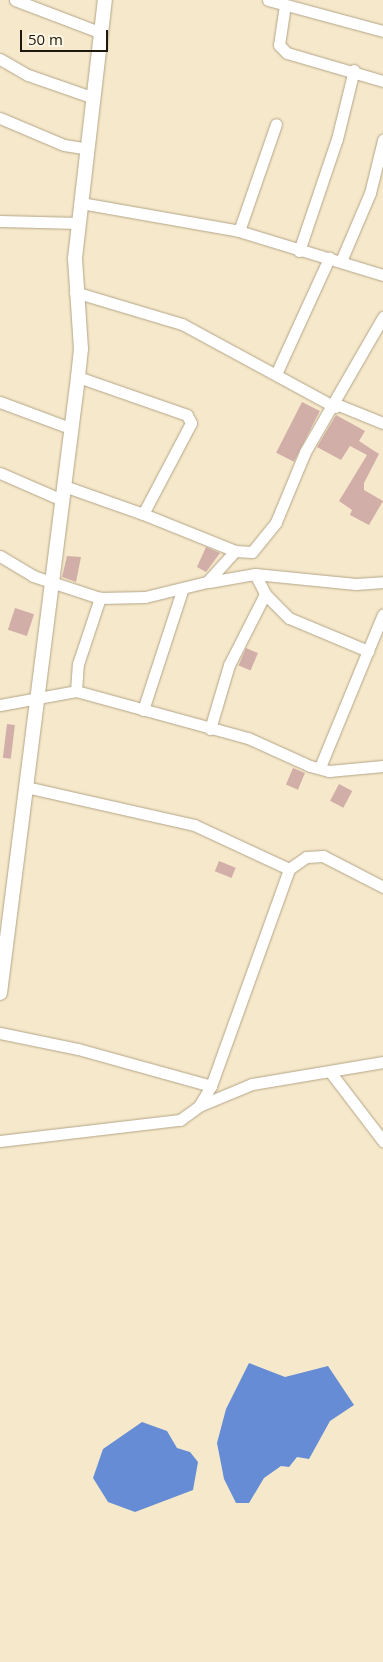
<!DOCTYPE html>
<html>
<head>
<meta charset="utf-8">
<style>
  body { margin:0 }
  #map { position:relative; width:383px; height:1662px; overflow:hidden; background:#f6e8ca; font-family:"Open Sans",sans-serif }
  div>[style] { position:absolute }
  .water>* { inset:0; background:#658cd5 }
  .building>* { inset:0; background:#d2aea9; transform-origin:0 0 }
  .roads { filter:drop-shadow(0 0 1px #b3a588) drop-shadow(0 0 1px #b3a588) }
  .minor>* { height:11px; margin:-5.5px; padding:0 5.5px; transform-origin:5.5px; border-radius:5.5px; background:#fff }
  .tertiary>* { height:14px; margin:-7px; padding:0 7px; transform-origin:7px; border-radius:7px; background:#fff }
  span { translate:-50% -50%; white-space:nowrap; text-align:center; line-height:1.15; -webkit-text-stroke:4px #fef6e4; paint-order:stroke }
  .scale { position:absolute; left:20px; top:30px; width:88px; height:22px; box-sizing:border-box; border:2px solid #1e190e; border-top:0; padding-left:6px; font-size:15px; line-height:18px; white-space:nowrap; color:#1e190e; -webkit-text-stroke:4px #fef6e4; paint-order:stroke }
</style>
</head>
<body>
<div id="map">
  <div class="water">
    <div style="clip-path:polygon(249px 1363px,285px 1377px,328px 1366px,354px 1405px,330px 1421px,309px 1459px,297px 1457px,289px 1467px,281px 1466px,264px 1478px,249px 1503px,236px 1503px,224px 1479px,217px 1443px,226px 1409px)"></div>
    <div style="clip-path:polygon(142px 1422px,167px 1431px,177px 1448px,190px 1452px,198px 1462px,193px 1490px,135px 1512px,108px 1502px,93px 1478px,103px 1449px)"></div>
  </div>
  <div class="building">
    <div style="left:302px;top:402px;width:20px;height:57px;rotate:27deg"></div>
    <div style="clip-path:polygon(336px 415px,365px 431px,359px 441px,379px 454px,364px 483px,364px 490px,383px 501px,369px 525px,350px 515px,352px 510px,339px 501px,367px 455px,350px 446px,341px 460px,317px 447px)"></div>
    <div style="clip-path:polygon(206px 547px,220px 553px,206px 572px,197px 567px)"></div>
    <div style="clip-path:polygon(67px 556px,81px 557px,76px 582px,62px 577px)"></div>
    <div style="left:15px;top:608px;width:20px;height:23px;rotate:18deg"></div>
    <div style="left:246px;top:648px;width:13px;height:19px;rotate:23deg"></div>
    <div style="left:7px;top:724px;width:8px;height:34px;rotate:7deg"></div>
    <div style="left:293px;top:768px;width:13px;height:18px;rotate:23deg"></div>
    <div style="left:339px;top:784px;width:15px;height:19px;rotate:28deg"></div>
    <div style="left:219px;top:861px;width:18px;height:11px;rotate:22deg"></div>
  </div>
  <div class="roads">
    <div class="minor">
      <div style="left:15px;top:0;width:93px;rotate:20.8deg"></div>
      <div style="left:268px;top:0;width:119px;rotate:15.1deg"></div>
      <div style="left:285px;top:5px;width:40px;rotate:98.5deg"></div>
      <div style="left:279px;top:45px;width:11px;rotate:45deg"></div>
      <div style="left:287px;top:53px;width:100px;rotate:16.3deg"></div>
      <div style="left:0;top:59px;width:32px;rotate:30deg"></div>
      <div style="left:28px;top:75px;width:70px;rotate:19.2deg"></div>
      <div style="left:0;top:118px;width:69px;rotate:22.9deg"></div>
      <div style="left:64px;top:145px;width:24px;rotate:9deg"></div>
      <div style="left:81px;top:203px;width:160px;rotate:10deg"></div>
      <div style="left:239px;top:231px;width:151px;rotate:17deg"></div>
      <div style="left:0;top:221px;width:79px;rotate:1.5deg"></div>
      <div style="left:239px;top:231px;width:113px;rotate:-70.9deg"></div>
      <div style="left:299px;top:251px;width:118px;rotate:-71.3deg"></div>
      <div style="left:337px;top:139px;width:71px;rotate:-76.2deg"></div>
      <div style="left:341px;top:261px;width:74px;rotate:-66.9deg"></div>
      <div style="left:370px;top:193px;width:55px;rotate:-76.2deg"></div>
      <div style="left:75px;top:292px;width:112px;rotate:16.7deg"></div>
      <div style="left:182px;top:324px;width:174px;rotate:28.5deg"></div>
      <div style="left:276px;top:374px;width:128px;rotate:-65.4deg"></div>
      <div style="left:0;top:402px;width:75px;rotate:20.4deg"></div>
      <div style="left:336px;top:404px;width:51px;rotate:22deg"></div>
      <div style="left:0;top:473px;width:68px;rotate:23.5deg"></div>
      <div style="left:64px;top:486px;width:84px;rotate:19.5deg"></div>
      <div style="left:143px;top:514px;width:103px;rotate:-62.2deg"></div>
      <div style="left:191px;top:423px;width:9px;rotate:-117deg"></div>
      <div style="left:187px;top:415px;width:115px;rotate:-160.8deg"></div>
      <div style="left:143px;top:514px;width:99px;rotate:21.9deg"></div>
      <div style="left:0;top:556px;width:39px;rotate:31deg"></div>
      <div style="left:33px;top:576px;width:71px;rotate:18.2deg"></div>
      <div style="left:100px;top:598px;width:45px;rotate:-1.3deg"></div>
      <div style="left:145px;top:597px;width:64px;rotate:-13.6deg"></div>
      <div style="left:207px;top:582px;width:42px;rotate:-47.9deg"></div>
      <div style="left:235px;top:551px;width:17px;rotate:3deg"></div>
      <div style="left:252px;top:552px;width:38px;rotate:-51deg"></div>
      <div style="left:276px;top:522px;width:76px;rotate:-67.5deg"></div>
      <div style="left:305px;top:452px;width:156px;rotate:-60deg"></div>
      <div style="left:255px;top:574px;width:22px;rotate:63deg"></div>
      <div style="left:265px;top:594px;width:34px;rotate:45deg"></div>
      <div style="left:289px;top:618px;width:86px;rotate:22.7deg"></div>
      <div style="left:209px;top:582px;width:47px;rotate:-9.9deg"></div>
      <div style="left:255px;top:574px;width:101px;rotate:5.7deg"></div>
      <div style="left:356px;top:584px;width:27px;rotate:-4deg"></div>
      <div style="left:76px;top:691px;width:27px;rotate:-86deg"></div>
      <div style="left:78px;top:664px;width:70px;rotate:-71.6deg"></div>
      <div style="left:0;top:705px;width:77px;rotate:-10.4deg"></div>
      <div style="left:76px;top:691px;width:178px;rotate:15.3deg"></div>
      <div style="left:248px;top:738px;width:68px;rotate:24.3deg"></div>
      <div style="left:310px;top:766px;width:20px;rotate:15deg"></div>
      <div style="left:329px;top:771px;width:54px;rotate:-5.3deg"></div>
      <div style="left:143px;top:710px;width:125px;rotate:-71.9deg"></div>
      <div style="left:210px;top:729px;width:67px;rotate:-73.5deg"></div>
      <div style="left:229px;top:665px;width:80px;rotate:-63.1deg"></div>
      <div style="left:320px;top:767px;width:165px;rotate:-67.6deg"></div>
      <div style="left:289px;top:869px;width:21px;rotate:-35deg"></div>
      <div style="left:306px;top:857px;width:17px;rotate:-3deg"></div>
      <div style="left:323px;top:856px;width:68px;rotate:27.3deg"></div>
      <div style="left:0;top:1033px;width:80px;rotate:11.6deg"></div>
      <div style="left:78px;top:1049px;width:138px;rotate:15.5deg"></div>
      <div style="left:331px;top:1073px;width:86px;rotate:52.6deg"></div>
      <div style="left:199px;top:1106px;width:57px;rotate:-22.5deg"></div>
      <div style="left:252px;top:1084px;width:133px;rotate:-9.5deg"></div>
      <div style="left:0;top:1141px;width:181px;rotate:-6.7deg"></div>
      <div style="left:180px;top:1120px;width:24px;rotate:-36deg"></div>
      <div style="left:199px;top:1106px;width:23px;rotate:-59deg"></div>
      <div style="left:211px;top:1086px;width:231px;rotate:-70.2deg"></div>
      <div style="left:289px;top:869px;width:105px;rotate:-155.1deg"></div>
      <div style="left:194px;top:825px;width:172px;rotate:-167.3deg"></div>
    </div>
    <div class="tertiary">
      <div style="left:0;top:993px;width:621px;rotate:-82.78deg"></div>
      <div style="left:78px;top:377px;width:28px;rotate:-84deg"></div>
      <div style="left:81px;top:349px;width:91px;rotate:-93.8deg"></div>
      <div style="left:75px;top:258px;width:260px;rotate:-83.4deg"></div>
    </div>
  </div>
  <div class="scale">50 m</div>
</div>
</body>
</html>
